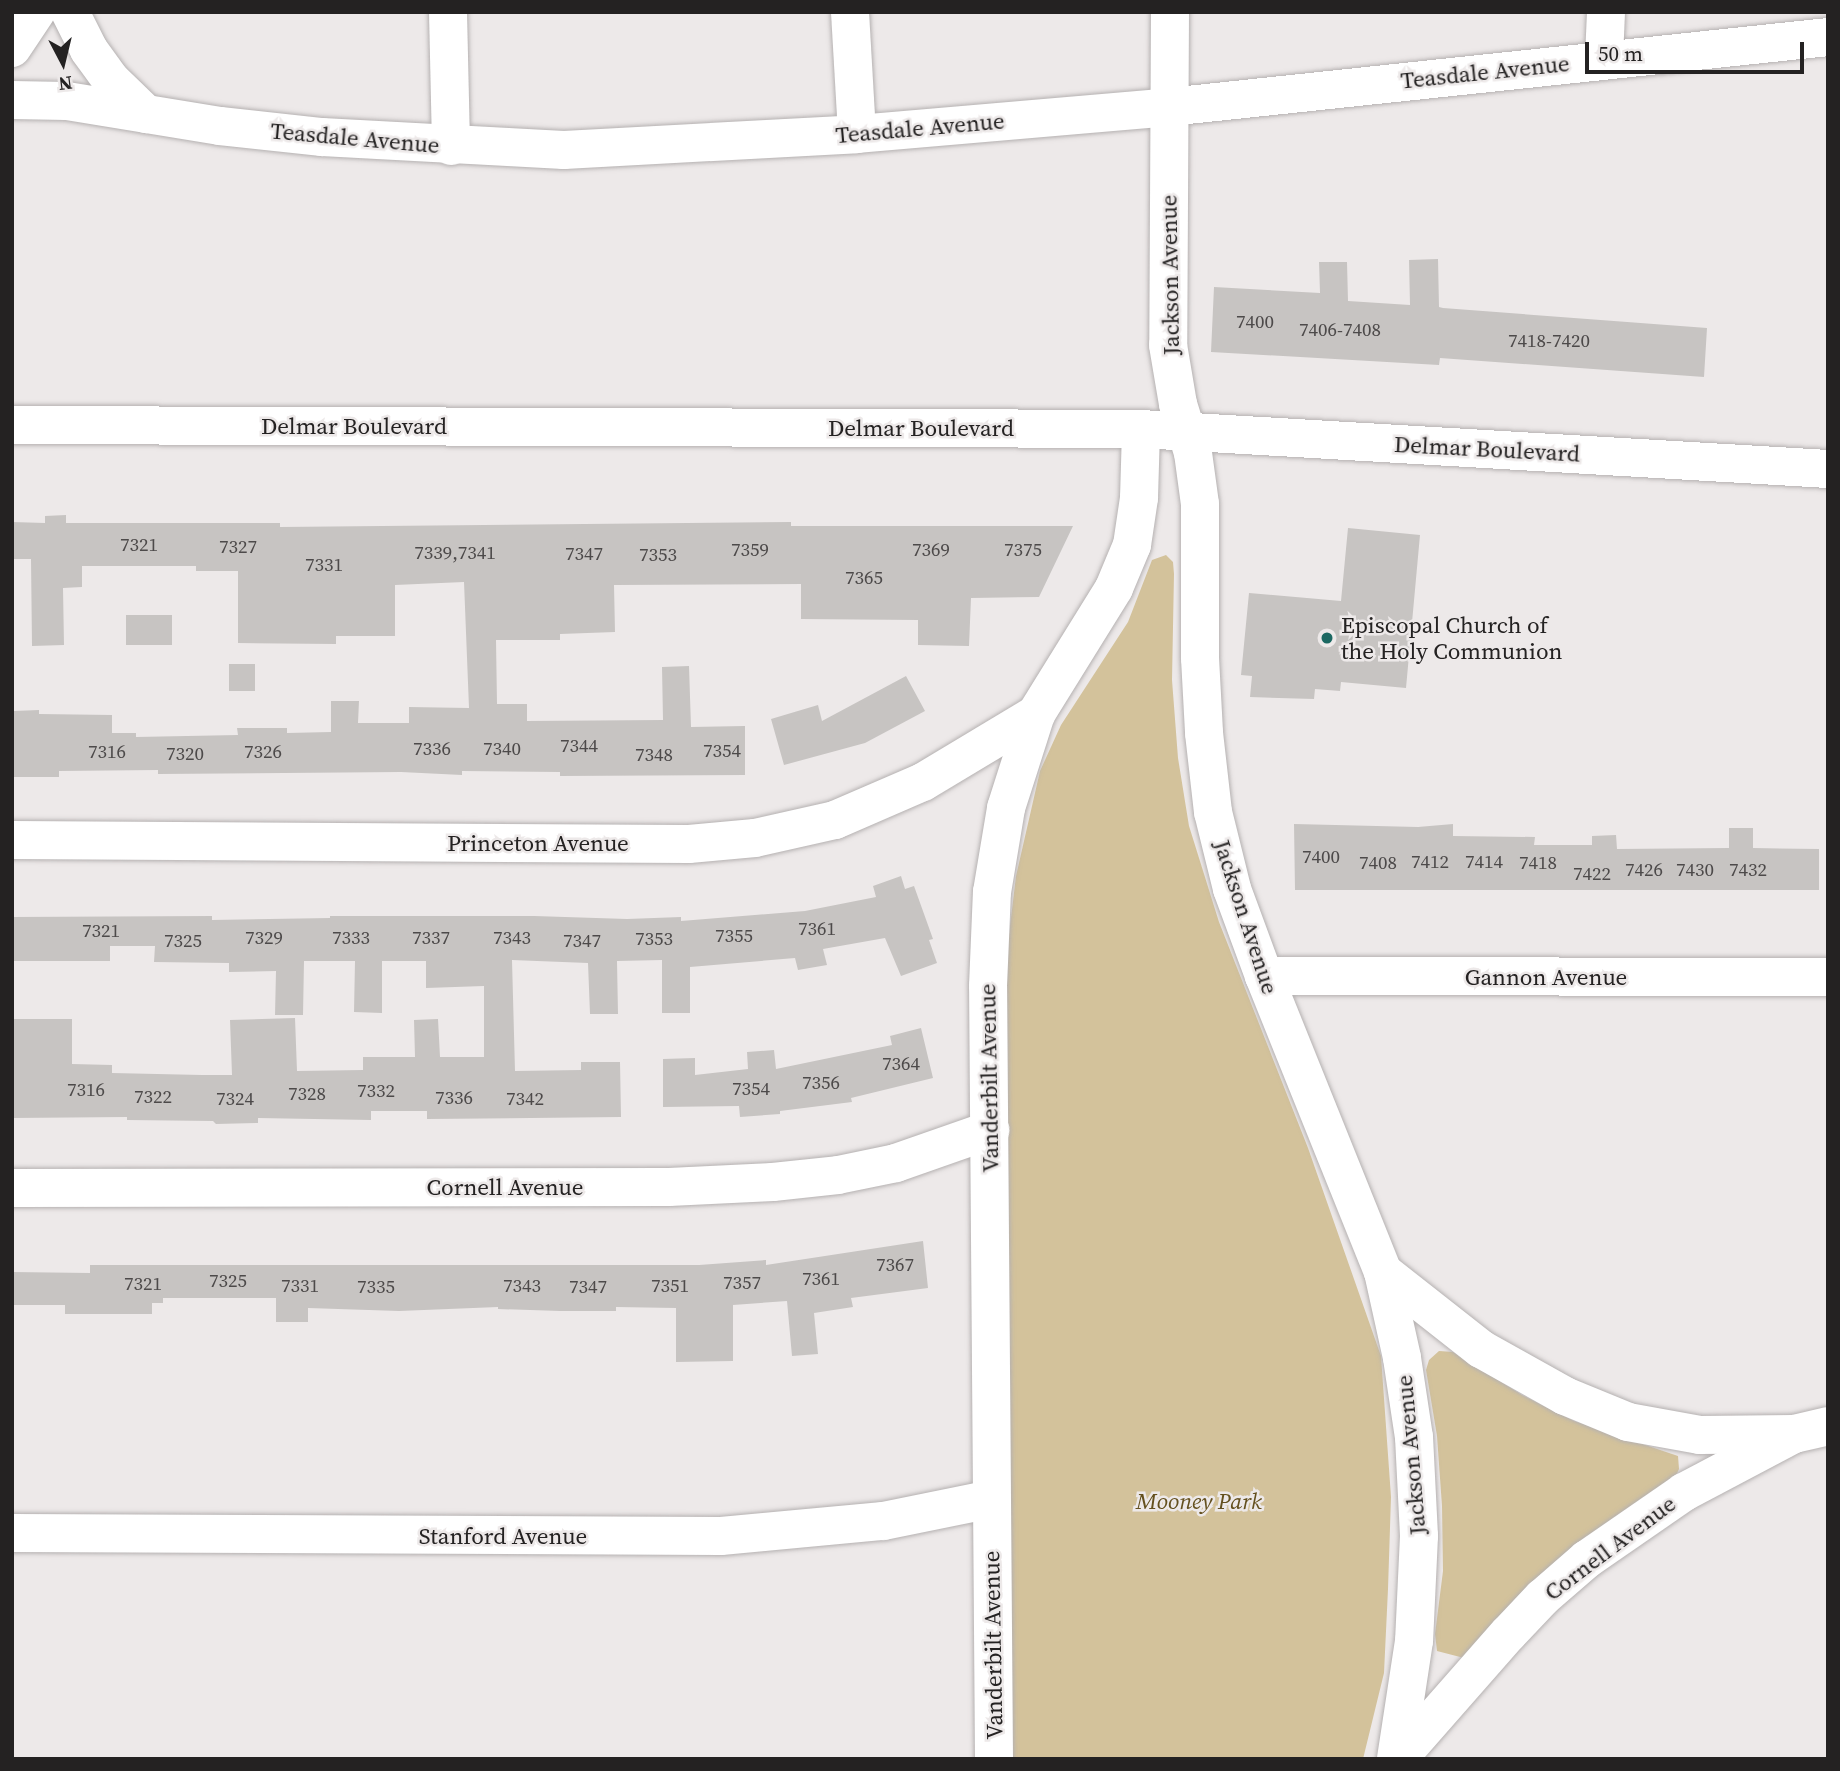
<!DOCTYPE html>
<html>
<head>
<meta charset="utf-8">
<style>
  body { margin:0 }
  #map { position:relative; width:1840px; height:1771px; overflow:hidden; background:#ede9e9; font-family:"Source Serif 4",serif }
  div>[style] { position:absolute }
  .green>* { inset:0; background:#d3c29b }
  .building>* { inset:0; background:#c7c4c2; transform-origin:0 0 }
  .roads { filter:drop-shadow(0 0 2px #b5b1b1) drop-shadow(0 0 2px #b5b1b1) }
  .minor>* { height:38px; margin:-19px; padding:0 19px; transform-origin:19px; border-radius:19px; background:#fff }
  .major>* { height:38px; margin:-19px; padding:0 19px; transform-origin:19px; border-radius:19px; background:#fff }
  .dots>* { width:19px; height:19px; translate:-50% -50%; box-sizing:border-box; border:4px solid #ede9e9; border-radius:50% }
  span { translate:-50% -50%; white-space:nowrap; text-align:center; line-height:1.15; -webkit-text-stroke:5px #ede9e9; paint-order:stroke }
  .number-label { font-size:19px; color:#4d4a4a }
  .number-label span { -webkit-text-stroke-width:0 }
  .street-label { font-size:23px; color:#242222 }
  .poi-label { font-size:23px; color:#242222 }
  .left { translate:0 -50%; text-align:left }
  .park-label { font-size:23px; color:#64501e; font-style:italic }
  .frame { position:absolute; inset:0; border:14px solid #242222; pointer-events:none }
  .north { position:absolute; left:28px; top:28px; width:70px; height:70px; -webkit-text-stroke:5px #ede9e9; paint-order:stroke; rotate:173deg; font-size:19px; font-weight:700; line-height:28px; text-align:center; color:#242222 }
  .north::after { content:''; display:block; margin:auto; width:24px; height:32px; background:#242222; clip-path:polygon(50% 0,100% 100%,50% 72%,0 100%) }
  .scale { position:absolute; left:1585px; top:42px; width:219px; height:32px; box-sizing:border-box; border:4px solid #242222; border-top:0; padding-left:9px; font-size:21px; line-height:24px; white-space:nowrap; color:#242222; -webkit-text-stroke:5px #ede9e9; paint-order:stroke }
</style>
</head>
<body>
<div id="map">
  <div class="green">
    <div style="clip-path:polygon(1166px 555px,1173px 562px,1174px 574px,1172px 680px,1178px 758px,1189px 826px,1219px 922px,1308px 1148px,1381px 1356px,1391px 1497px,1388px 1589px,1384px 1673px,1363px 1759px,1006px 1759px,1005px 968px,1016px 876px,1040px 771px,1061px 725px,1128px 622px,1152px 560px)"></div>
    <div style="clip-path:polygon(1439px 1351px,1453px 1352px,1522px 1395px,1574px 1421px,1678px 1456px,1679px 1469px,1673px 1482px,1464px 1658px,1437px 1651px,1435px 1634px,1443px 1571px,1442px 1506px,1437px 1436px,1426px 1370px,1429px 1360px)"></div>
  </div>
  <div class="building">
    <div style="clip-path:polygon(1438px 259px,1439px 307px,1443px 308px,1707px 328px,1704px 377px,1440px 358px,1439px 365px,1211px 352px,1214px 287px,1320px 293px,1319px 262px,1347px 262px,1348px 301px,1410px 305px,1409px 260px)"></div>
    <div style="clip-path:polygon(66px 515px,66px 523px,280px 523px,280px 527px,791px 522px,791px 526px,1073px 526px,1039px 597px,971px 598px,969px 646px,918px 645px,918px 620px,801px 619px,801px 584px,614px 585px,615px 632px,560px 634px,560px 640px,496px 640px,497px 704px,527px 704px,527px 721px,663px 720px,662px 667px,689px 666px,691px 727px,745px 726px,745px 775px,560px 776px,560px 772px,462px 771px,462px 775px,401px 772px,158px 774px,158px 770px,59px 771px,59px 777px,14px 777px,14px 711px,39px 710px,39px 714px,112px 715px,112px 733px,136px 733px,136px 737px,238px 735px,237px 728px,287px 728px,287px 733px,331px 732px,331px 701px,359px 701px,358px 723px,409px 723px,409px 707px,469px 708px,464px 582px,395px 585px,395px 636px,336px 636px,336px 644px,238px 643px,238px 571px,196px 571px,196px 566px,82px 566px,82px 587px,63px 588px,64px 645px,32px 646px,31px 559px,12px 559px,12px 522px,45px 523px,45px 516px)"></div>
    <div style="clip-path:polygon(1348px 528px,1420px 535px,1406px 688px,1341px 682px,1340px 691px,1315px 689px,1314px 699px,1250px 697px,1252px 676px,1241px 675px,1249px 593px,1341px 601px)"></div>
    <div style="left:126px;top:615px;width:46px;height:30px"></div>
    <div style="left:229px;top:664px;width:26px;height:27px"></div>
    <div style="clip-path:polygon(906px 676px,925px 711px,865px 743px,784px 765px,771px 719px,818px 705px,822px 721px)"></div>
    <div style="clip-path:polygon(1294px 824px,1418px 827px,1453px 824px,1453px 836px,1535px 837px,1534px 845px,1592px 845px,1592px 836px,1616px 835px,1617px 849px,1729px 848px,1729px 828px,1753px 828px,1753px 848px,1819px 849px,1819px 890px,1295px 890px)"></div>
    <div style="clip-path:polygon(901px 876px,905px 889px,914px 886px,933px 939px,929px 940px,937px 963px,901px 976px,885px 938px,823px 949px,827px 965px,798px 970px,795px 958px,690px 967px,690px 1013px,662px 1013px,662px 960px,617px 961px,618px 1014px,590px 1014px,588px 963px,512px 960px,515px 1071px,581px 1070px,581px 1062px,620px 1062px,621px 1117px,427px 1119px,427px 1111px,371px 1111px,371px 1120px,258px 1118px,258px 1123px,216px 1124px,213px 1121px,127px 1120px,127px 1117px,12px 1118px,12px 1019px,72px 1019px,72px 1064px,112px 1065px,112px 1073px,202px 1075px,232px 1075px,230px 1020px,295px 1018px,297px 1071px,363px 1070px,363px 1057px,415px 1057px,414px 1020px,438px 1019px,440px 1057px,484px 1057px,484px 986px,426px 988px,426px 961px,382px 961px,382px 1013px,354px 1012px,355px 961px,304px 961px,303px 1015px,275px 1015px,276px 971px,229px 972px,229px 963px,154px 962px,155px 946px,110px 946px,110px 961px,12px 961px,12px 917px,212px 916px,212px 920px,330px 918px,330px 916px,534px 916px,627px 919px,681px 917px,681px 921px,805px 911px,876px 897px,873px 886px)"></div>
    <div style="clip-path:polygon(921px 1028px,933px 1078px,851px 1098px,852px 1102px,780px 1111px,780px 1114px,740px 1117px,739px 1106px,663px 1107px,663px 1059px,695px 1058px,695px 1075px,748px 1069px,747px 1052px,774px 1050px,776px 1069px,892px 1045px,890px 1036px)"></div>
    <div style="clip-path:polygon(923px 1241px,928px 1288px,851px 1298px,853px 1307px,814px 1313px,818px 1354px,792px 1356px,787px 1301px,733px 1305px,733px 1361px,676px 1362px,676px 1308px,616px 1307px,616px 1311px,560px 1311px,498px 1309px,498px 1307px,399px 1311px,308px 1308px,308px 1322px,276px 1322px,276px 1298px,163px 1298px,163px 1303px,152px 1303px,152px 1314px,65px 1314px,65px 1305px,12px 1305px,12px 1272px,90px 1273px,90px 1265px,699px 1265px,766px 1260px,766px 1265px)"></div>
  </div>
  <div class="roads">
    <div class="minor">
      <div style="left:70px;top:12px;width:42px;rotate:63.4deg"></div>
      <div style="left:89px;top:50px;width:37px;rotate:54deg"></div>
      <div style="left:111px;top:80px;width:49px;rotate:44.2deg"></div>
      <div style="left:448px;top:12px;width:134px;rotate:88.7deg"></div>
      <div style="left:850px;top:12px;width:122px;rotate:86.7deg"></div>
      <div style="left:1170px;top:12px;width:333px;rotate:90.3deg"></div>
      <div style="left:1168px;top:345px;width:60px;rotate:80.4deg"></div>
      <div style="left:1178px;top:404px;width:51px;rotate:73deg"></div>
      <div style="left:1193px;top:453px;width:51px;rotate:82.2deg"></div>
      <div style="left:1200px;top:504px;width:154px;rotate:90deg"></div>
      <div style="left:1200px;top:658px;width:75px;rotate:86.9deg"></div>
      <div style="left:1204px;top:733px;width:80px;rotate:83.5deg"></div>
      <div style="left:1213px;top:812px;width:79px;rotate:76.1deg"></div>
      <div style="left:1232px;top:889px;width:93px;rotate:69.8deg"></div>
      <div style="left:1264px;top:976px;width:319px;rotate:68.1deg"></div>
      <div style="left:1383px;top:1272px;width:88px;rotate:77.5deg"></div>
      <div style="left:1402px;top:1358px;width:80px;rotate:81.4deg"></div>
      <div style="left:1414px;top:1437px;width:99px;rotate:87.1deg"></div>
      <div style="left:1419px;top:1536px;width:105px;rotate:92.7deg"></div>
      <div style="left:1414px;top:1641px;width:119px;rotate:98.7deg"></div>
      <div style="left:12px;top:48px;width:43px;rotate:-56.3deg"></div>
      <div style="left:1604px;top:58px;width:46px;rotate:-87.5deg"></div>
      <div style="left:12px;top:100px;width:55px;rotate:1deg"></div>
      <div style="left:67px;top:101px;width:155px;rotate:9.3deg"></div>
      <div style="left:220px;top:126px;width:103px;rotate:6.2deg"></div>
      <div style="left:322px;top:137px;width:242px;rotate:3.1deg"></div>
      <div style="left:564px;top:150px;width:293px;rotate:-3.1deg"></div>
      <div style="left:857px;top:134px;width:313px;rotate:-4.9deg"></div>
      <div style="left:1169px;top:107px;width:663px;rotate:-6.06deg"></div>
      <div style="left:12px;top:840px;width:677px;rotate:0.34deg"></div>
      <div style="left:689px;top:844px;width:66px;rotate:-5.2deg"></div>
      <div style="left:755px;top:838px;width:82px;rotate:-12.7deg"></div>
      <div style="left:835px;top:820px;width:96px;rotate:-23.4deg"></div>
      <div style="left:923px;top:782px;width:132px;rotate:-31deg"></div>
      <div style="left:1264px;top:976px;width:564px;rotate:0.1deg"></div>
      <div style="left:12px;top:1188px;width:657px;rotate:-0.09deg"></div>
      <div style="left:669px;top:1187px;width:104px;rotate:-2.8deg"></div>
      <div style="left:773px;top:1182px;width:65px;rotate:-6.1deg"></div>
      <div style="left:838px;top:1175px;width:59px;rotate:-11.7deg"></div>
      <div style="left:896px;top:1163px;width:100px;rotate:-19.3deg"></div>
      <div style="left:1383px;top:1272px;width:125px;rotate:38.2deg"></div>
      <div style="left:1481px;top:1349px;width:96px;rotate:29.2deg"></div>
      <div style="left:1565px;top:1396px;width:68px;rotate:22.4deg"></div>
      <div style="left:1628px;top:1422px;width:73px;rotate:10.2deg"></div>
      <div style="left:1700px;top:1435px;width:94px;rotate:-0.6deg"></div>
      <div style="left:1794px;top:1434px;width:35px;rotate:-13deg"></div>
      <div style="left:12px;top:1533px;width:709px;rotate:0.24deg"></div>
      <div style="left:721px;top:1536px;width:163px;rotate:-5.3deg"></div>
      <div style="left:883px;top:1521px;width:110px;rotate:-11.5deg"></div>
      <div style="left:994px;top:1759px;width:773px;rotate:-90.44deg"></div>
      <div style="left:988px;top:986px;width:94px;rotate:-87.6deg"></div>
      <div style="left:992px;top:892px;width:85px;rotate:-80.5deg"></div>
      <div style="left:1006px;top:808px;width:99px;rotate:-72.3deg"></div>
      <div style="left:1036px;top:714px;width:148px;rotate:-58.2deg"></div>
      <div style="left:1114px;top:588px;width:47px;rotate:-67.3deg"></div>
      <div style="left:1132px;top:545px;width:48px;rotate:-81.5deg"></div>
      <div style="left:1139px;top:498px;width:69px;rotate:-88.3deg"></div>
      <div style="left:1398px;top:1759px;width:167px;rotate:-48.7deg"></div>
      <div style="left:1508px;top:1634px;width:50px;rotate:-46.6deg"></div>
      <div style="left:1542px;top:1598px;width:60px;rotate:-40.9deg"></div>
      <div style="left:1587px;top:1559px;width:118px;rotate:-34.6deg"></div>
      <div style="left:1684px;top:1492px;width:124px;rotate:-27.8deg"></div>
    </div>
    <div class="major">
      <div style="left:12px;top:425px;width:1129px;rotate:0.2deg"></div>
      <div style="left:1141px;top:429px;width:688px;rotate:3.33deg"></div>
    </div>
  </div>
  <div class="dots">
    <div style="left:1327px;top:638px;background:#1c6862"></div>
  </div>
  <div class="number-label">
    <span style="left:1255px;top:322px">7400</span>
    <span style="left:1340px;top:330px">7406-7408</span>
    <span style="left:1549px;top:341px">7418-7420</span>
    <span style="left:139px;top:545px">7321</span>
    <span style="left:238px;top:547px">7327</span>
    <span style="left:750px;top:550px">7359</span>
    <span style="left:931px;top:550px">7369</span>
    <span style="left:1023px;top:550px">7375</span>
    <span style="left:455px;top:553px">7339,7341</span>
    <span style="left:584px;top:554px">7347</span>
    <span style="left:658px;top:555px">7353</span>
    <span style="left:324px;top:565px">7331</span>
    <span style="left:864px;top:578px">7365</span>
    <span style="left:579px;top:746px">7344</span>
    <span style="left:432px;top:749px">7336</span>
    <span style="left:502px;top:749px">7340</span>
    <span style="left:722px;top:751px">7354</span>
    <span style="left:107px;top:752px">7316</span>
    <span style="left:263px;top:752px">7326</span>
    <span style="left:185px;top:754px">7320</span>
    <span style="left:654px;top:755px">7348</span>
    <span style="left:1321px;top:857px">7400</span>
    <span style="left:1430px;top:862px">7412</span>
    <span style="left:1484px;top:862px">7414</span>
    <span style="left:1378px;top:863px">7408</span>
    <span style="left:1538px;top:863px">7418</span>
    <span style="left:1644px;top:870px">7426</span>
    <span style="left:1695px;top:870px">7430</span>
    <span style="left:1748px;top:870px">7432</span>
    <span style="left:1592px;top:874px">7422</span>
    <span style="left:817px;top:929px">7361</span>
    <span style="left:101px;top:931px">7321</span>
    <span style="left:734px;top:936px">7355</span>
    <span style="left:264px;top:938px">7329</span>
    <span style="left:351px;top:938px">7333</span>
    <span style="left:431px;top:938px">7337</span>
    <span style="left:512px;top:938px">7343</span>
    <span style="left:654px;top:939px">7353</span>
    <span style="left:183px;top:941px">7325</span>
    <span style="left:582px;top:941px">7347</span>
    <span style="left:901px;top:1064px">7364</span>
    <span style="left:821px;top:1083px">7356</span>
    <span style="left:751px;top:1089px">7354</span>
    <span style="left:86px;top:1090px">7316</span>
    <span style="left:376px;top:1091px">7332</span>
    <span style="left:307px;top:1094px">7328</span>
    <span style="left:153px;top:1097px">7322</span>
    <span style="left:454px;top:1098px">7336</span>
    <span style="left:235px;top:1099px">7324</span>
    <span style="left:525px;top:1099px">7342</span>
    <span style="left:895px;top:1265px">7367</span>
    <span style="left:821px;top:1279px">7361</span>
    <span style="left:228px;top:1281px">7325</span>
    <span style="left:742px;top:1283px">7357</span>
    <span style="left:143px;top:1284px">7321</span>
    <span style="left:300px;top:1286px">7331</span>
    <span style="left:522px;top:1286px">7343</span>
    <span style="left:670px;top:1286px">7351</span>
    <span style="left:376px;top:1287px">7335</span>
    <span style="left:588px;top:1287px">7347</span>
  </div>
  <div class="street-label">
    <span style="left:1485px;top:72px;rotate:-6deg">Teasdale Avenue</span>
    <span style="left:920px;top:128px;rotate:-5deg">Teasdale Avenue</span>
    <span style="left:355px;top:138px;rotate:5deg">Teasdale Avenue</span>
    <span style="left:1170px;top:275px;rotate:-91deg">Jackson Avenue</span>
    <span style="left:354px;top:426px">Delmar Boulevard</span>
    <span style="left:921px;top:428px">Delmar Boulevard</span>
    <span style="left:1487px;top:449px;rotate:3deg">Delmar Boulevard</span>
    <span style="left:538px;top:843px">Princeton Avenue</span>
    <span style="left:1246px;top:917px;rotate:72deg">Jackson Avenue</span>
    <span style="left:1546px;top:977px">Gannon Avenue</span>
    <span style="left:989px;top:1078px;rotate:-91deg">Vanderbilt Avenue</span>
    <span style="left:505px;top:1187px">Cornell Avenue</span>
    <span style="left:1411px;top:1455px;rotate:-95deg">Jackson Avenue</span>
    <span style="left:503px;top:1536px">Stanford Avenue</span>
    <span style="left:1610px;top:1548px;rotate:-37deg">Cornell Avenue</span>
    <span style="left:993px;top:1645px;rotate:-91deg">Vanderbilt Avenue</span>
  </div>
  <div class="poi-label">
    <span class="left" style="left:1341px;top:638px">Episcopal Church of<br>the Holy Communion</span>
  </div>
  <div class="park-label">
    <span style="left:1199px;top:1501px">Mooney Park</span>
  </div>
  <div class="frame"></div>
  <div class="north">N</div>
  <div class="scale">50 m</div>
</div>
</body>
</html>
